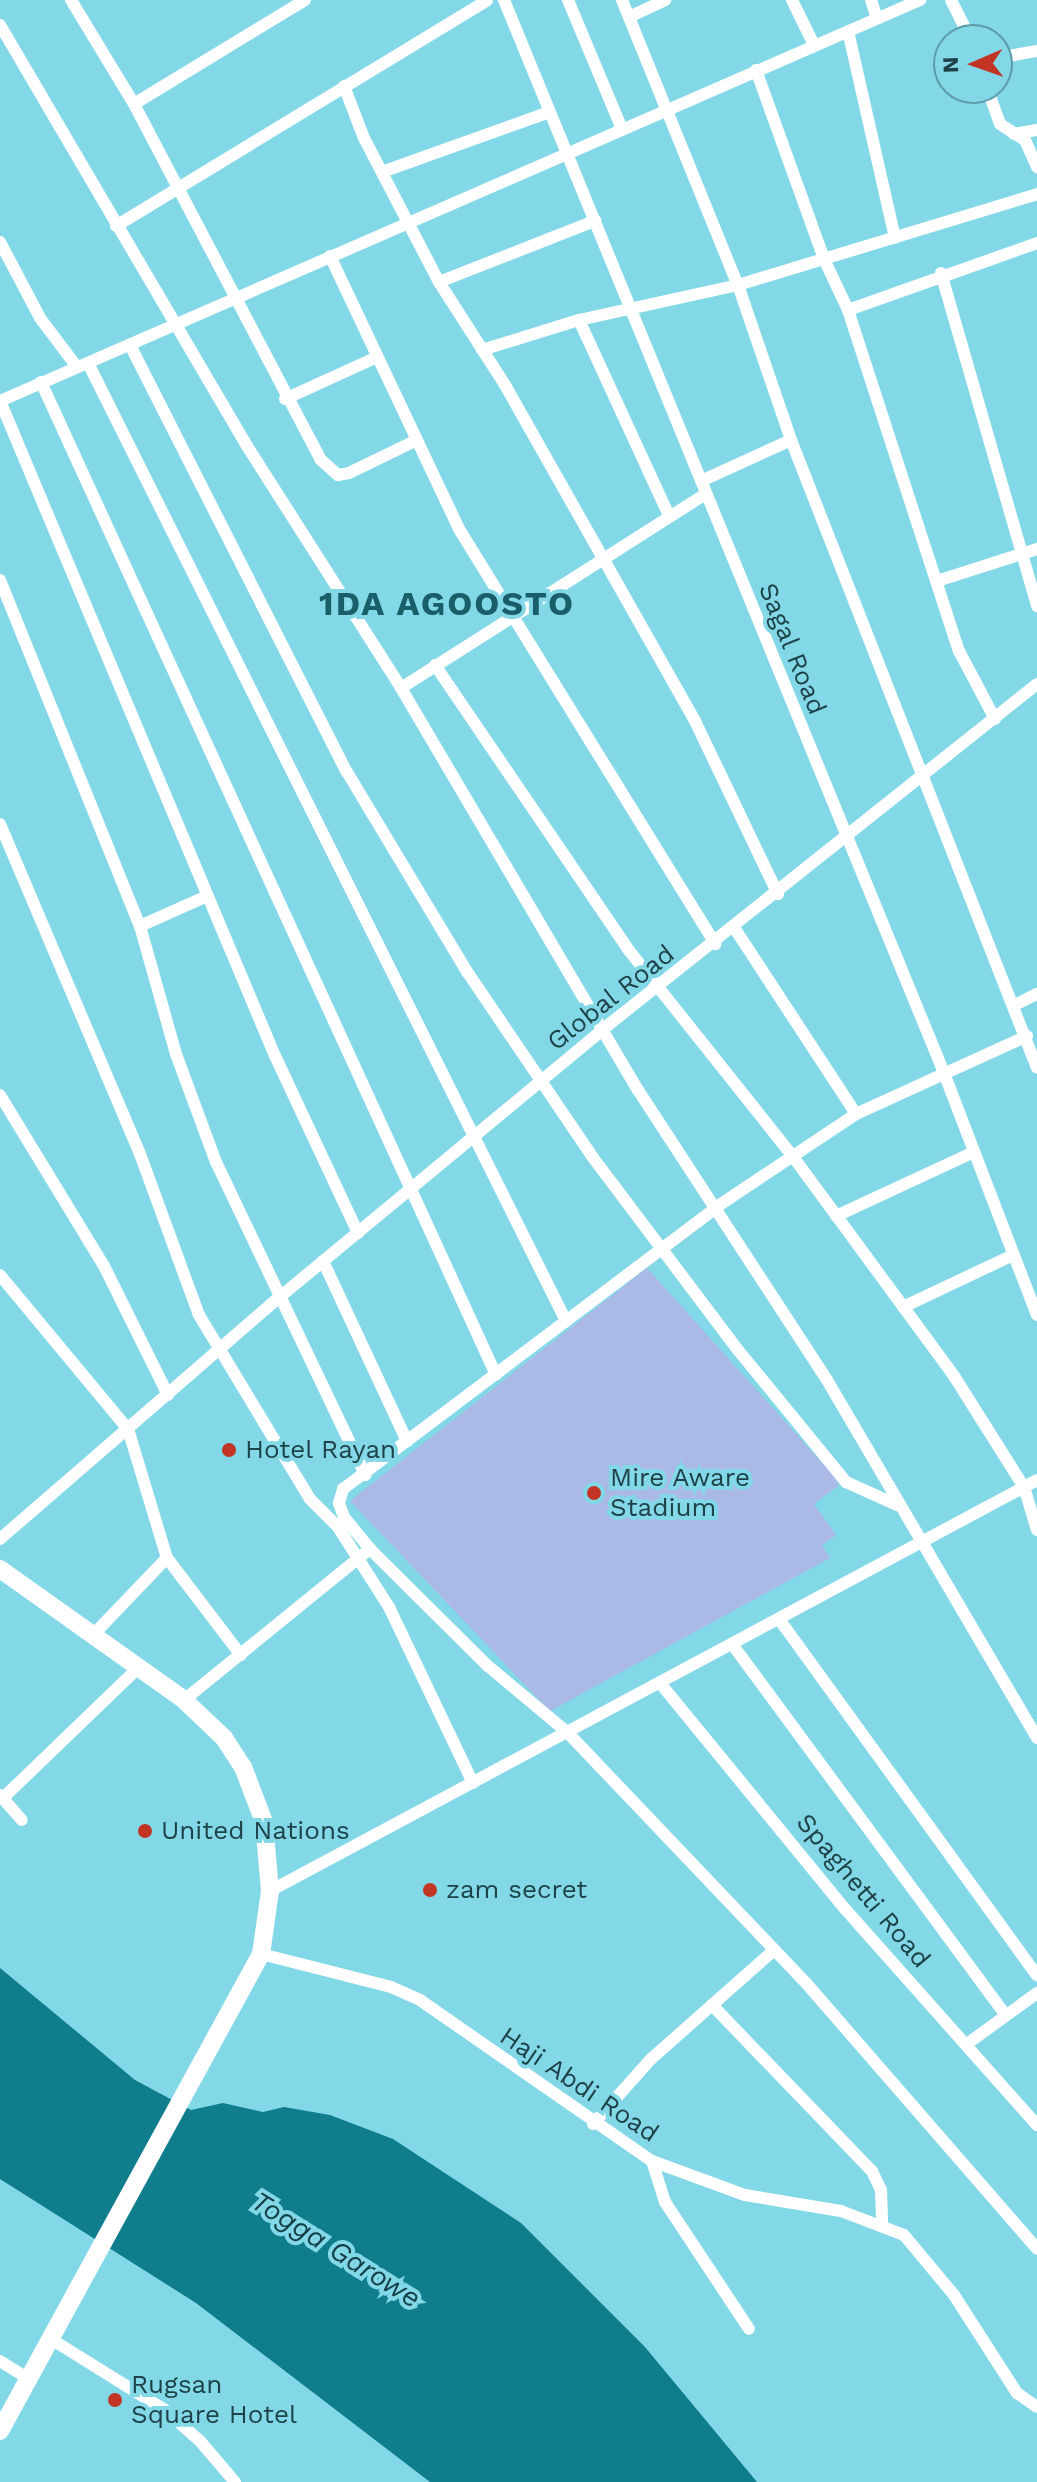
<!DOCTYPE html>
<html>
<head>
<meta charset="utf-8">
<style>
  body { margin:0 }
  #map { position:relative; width:1037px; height:2482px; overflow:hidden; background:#83d8e8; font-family:"Work Sans",sans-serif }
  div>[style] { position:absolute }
  .green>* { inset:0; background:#aab9e5 }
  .water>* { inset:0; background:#0f7d8c }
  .street>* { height:12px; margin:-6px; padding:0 6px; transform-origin:6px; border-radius:6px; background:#fff }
  .primary>* { height:18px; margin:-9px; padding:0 9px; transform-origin:9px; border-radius:9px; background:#fff }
  .dots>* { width:22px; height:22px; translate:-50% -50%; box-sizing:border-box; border:4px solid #83d8e8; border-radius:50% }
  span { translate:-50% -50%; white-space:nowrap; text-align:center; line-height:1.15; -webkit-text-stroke:8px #83d8e8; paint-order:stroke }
  .street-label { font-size:26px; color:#1e4248 }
  .poi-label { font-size:26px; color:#1e4248 }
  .left { translate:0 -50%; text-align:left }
  .water-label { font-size:28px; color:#143f47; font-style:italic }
  .district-label { font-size:34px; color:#195e69; font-weight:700; letter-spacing:2px }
  .north { position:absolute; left:933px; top:24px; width:80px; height:80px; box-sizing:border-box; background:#83d8e8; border:2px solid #5b9ca8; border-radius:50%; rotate:268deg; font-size:22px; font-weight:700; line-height:32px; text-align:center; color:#1e4248 }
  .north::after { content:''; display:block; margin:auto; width:28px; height:36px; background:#c23524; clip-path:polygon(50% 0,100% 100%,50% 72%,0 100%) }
</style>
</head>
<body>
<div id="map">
  <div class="green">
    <div style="clip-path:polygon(647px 1268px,833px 1475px,839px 1485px,814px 1504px,836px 1535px,822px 1545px,830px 1558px,550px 1711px,350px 1501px)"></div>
  </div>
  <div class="water">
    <div style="clip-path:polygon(0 1968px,135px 2080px,191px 2110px,223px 2103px,263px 2112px,284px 2107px,330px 2115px,393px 2139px,521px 2223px,645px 2347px,757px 2482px,430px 2482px,196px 2303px,0 2179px)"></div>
  </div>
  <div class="street">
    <div style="left:71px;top:0;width:122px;rotate:58.8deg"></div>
    <div style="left:134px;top:104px;width:401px;rotate:62.3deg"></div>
    <div style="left:320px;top:459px;width:24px;rotate:42deg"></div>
    <div style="left:338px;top:475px;width:11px;rotate:-10deg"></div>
    <div style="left:349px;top:473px;width:73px;rotate:-25.9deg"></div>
    <div style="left:504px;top:0;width:1160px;rotate:67.7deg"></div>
    <div style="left:944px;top:1073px;width:259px;rotate:69deg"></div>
    <div style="left:568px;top:0;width:140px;rotate:67.3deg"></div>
    <div style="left:622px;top:0;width:308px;rotate:67.9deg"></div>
    <div style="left:738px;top:285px;width:164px;rotate:71.1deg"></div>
    <div style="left:791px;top:440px;width:674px;rotate:68.61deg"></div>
    <div style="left:792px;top:0;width:50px;rotate:63.9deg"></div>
    <div style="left:871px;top:0;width:19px;rotate:72deg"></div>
    <div style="left:951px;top:0;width:45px;rotate:63.4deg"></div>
    <div style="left:629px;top:17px;width:40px;rotate:-25deg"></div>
    <div style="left:0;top:25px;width:488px;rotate:59.6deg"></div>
    <div style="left:247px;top:446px;width:287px;rotate:57.5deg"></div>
    <div style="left:401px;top:688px;width:467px;rotate:59.5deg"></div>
    <div style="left:638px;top:1090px;width:346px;rotate:56.9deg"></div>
    <div style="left:827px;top:1380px;width:415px;rotate:59.6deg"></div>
    <div style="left:848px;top:31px;width:212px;rotate:77.2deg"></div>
    <div style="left:997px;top:58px;width:41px;rotate:-9.9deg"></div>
    <div style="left:756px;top:70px;width:201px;rotate:70.2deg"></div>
    <div style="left:824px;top:259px;width:56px;rotate:64.8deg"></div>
    <div style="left:848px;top:310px;width:359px;rotate:72deg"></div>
    <div style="left:959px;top:651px;width:77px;rotate:62.1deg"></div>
    <div style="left:344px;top:86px;width:56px;rotate:69deg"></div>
    <div style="left:364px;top:138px;width:162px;rotate:62.5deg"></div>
    <div style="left:439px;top:282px;width:122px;rotate:57.3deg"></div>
    <div style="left:505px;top:385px;width:386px;rotate:60.5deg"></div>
    <div style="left:695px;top:721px;width:192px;rotate:64.4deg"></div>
    <div style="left:987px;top:88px;width:38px;rotate:70deg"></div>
    <div style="left:1000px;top:124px;width:30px;rotate:33deg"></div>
    <div style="left:1025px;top:140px;width:30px;rotate:66deg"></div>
    <div style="left:134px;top:104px;width:200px;rotate:-31.3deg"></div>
    <div style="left:1014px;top:134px;width:23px;rotate:-10deg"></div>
    <div style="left:382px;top:172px;width:178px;rotate:-19.7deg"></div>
    <div style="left:116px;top:226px;width:434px;rotate:-31.3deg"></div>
    <div style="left:0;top:242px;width:86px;rotate:62.2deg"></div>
    <div style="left:40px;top:318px;width:61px;rotate:52.9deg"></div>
    <div style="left:330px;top:256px;width:302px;rotate:64.7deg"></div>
    <div style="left:459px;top:529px;width:488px;rotate:58.3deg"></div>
    <div style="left:941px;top:273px;width:347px;rotate:73.9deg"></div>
    <div style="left:439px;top:282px;width:168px;rotate:-21.4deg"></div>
    <div style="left:848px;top:310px;width:201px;rotate:-19.5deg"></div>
    <div style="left:579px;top:320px;width:216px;rotate:65.3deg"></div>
    <div style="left:130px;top:345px;width:479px;rotate:63.1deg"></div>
    <div style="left:347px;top:772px;width:235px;rotate:59deg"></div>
    <div style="left:468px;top:973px;width:220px;rotate:55.9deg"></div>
    <div style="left:591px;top:1155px;width:244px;rotate:53deg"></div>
    <div style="left:738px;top:1350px;width:171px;rotate:50.7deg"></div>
    <div style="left:846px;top:1482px;width:56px;rotate:24.3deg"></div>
    <div style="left:482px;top:350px;width:102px;rotate:-17.2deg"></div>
    <div style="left:579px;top:320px;width:163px;rotate:-12.4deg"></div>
    <div style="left:738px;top:285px;width:313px;rotate:-16.9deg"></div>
    <div style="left:88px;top:363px;width:1071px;rotate:63.48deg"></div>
    <div style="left:41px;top:382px;width:1092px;rotate:65.38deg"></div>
    <div style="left:285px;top:399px;width:101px;rotate:-24.5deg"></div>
    <div style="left:701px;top:481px;width:99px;rotate:-24.5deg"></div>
    <div style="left:0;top:580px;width:373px;rotate:68deg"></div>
    <div style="left:140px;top:926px;width:133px;rotate:74.3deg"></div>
    <div style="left:176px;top:1054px;width:115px;rotate:69.7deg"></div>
    <div style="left:216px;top:1162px;width:347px;rotate:64.5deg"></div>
    <div style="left:937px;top:581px;width:105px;rotate:-17.7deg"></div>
    <div style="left:435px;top:665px;width:342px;rotate:55.8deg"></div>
    <div style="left:627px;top:948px;width:268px;rotate:51.5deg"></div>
    <div style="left:794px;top:1158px;width:270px;rotate:53.7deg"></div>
    <div style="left:954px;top:1376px;width:131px;rotate:57.8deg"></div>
    <div style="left:1024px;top:1487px;width:45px;rotate:73.2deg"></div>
    <div style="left:401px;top:688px;width:361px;rotate:-32.5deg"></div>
    <div style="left:0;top:824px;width:358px;rotate:67deg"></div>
    <div style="left:140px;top:1154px;width:171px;rotate:69.9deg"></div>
    <div style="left:199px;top:1315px;width:215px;rotate:58.9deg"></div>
    <div style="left:310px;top:1499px;width:40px;rotate:45deg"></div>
    <div style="left:338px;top:1527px;width:95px;rotate:57.5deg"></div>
    <div style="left:389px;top:1607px;width:195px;rotate:64.5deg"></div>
    <div style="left:140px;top:926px;width:73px;rotate:-24.1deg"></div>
    <div style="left:735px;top:929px;width:221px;rotate:56.8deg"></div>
    <div style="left:1015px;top:1005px;width:25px;rotate:-27deg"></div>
    <div style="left:0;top:1095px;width:200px;rotate:58.7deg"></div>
    <div style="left:104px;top:1266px;width:144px;rotate:63.6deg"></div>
    <div style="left:836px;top:1216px;width:150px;rotate:-24.9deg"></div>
    <div style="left:358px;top:1233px;width:195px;rotate:-115.1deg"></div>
    <div style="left:275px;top:1056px;width:710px;rotate:-112.77deg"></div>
    <div style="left:0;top:401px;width:1004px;rotate:-23.55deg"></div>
    <div style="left:323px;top:1261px;width:199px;rotate:65deg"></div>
    <div style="left:0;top:1275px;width:200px;rotate:50.3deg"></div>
    <div style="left:128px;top:1429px;width:135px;rotate:73.2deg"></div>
    <div style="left:167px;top:1558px;width:122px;rotate:52.7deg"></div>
    <div style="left:903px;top:1307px;width:122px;rotate:-25.3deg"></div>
    <div style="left:0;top:1539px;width:371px;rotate:-40.9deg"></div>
    <div style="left:281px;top:1296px;width:417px;rotate:-39.6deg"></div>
    <div style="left:602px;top:1030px;width:556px;rotate:-38.5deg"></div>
    <div style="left:370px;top:1549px;width:166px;rotate:44.8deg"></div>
    <div style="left:488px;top:1666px;width:103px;rotate:39.9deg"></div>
    <div style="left:567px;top:1732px;width:347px;rotate:46.4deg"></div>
    <div style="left:806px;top:1983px;width:352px;rotate:49deg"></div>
    <div style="left:779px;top:1619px;width:440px;rotate:54.1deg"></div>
    <div style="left:94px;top:1634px;width:105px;rotate:-46.2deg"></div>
    <div style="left:732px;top:1644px;width:461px;rotate:53.6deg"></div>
    <div style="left:660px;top:1683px;width:293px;rotate:50.7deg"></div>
    <div style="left:846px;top:1910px;width:288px;rotate:48.4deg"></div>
    <div style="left:184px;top:1700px;width:240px;rotate:-39.1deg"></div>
    <div style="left:370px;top:1549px;width:41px;rotate:-129.1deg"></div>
    <div style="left:344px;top:1517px;width:15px;rotate:-110deg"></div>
    <div style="left:339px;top:1503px;width:15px;rotate:-74deg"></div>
    <div style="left:343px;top:1489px;width:470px;rotate:-37deg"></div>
    <div style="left:718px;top:1206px;width:166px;rotate:-33.7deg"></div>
    <div style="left:856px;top:1114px;width:188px;rotate:-24.5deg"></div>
    <div style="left:0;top:1795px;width:33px;rotate:49deg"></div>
    <div style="left:3px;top:1798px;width:189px;rotate:-43.9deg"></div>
    <div style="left:270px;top:1891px;width:870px;rotate:-28.18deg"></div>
    <div style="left:261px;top:1954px;width:134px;rotate:14.2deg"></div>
    <div style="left:391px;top:1987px;width:32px;rotate:24deg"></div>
    <div style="left:420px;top:2000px;width:282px;rotate:34.8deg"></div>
    <div style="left:652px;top:2161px;width:99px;rotate:20.1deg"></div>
    <div style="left:745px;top:2195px;width:97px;rotate:9.5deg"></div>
    <div style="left:841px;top:2211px;width:67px;rotate:20.9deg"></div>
    <div style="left:904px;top:2235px;width:78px;rotate:50.2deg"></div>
    <div style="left:954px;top:2295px;width:117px;rotate:57.3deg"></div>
    <div style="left:1017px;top:2393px;width:24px;rotate:35deg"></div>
    <div style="left:712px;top:2005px;width:231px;rotate:46.1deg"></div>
    <div style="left:872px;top:2171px;width:21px;rotate:65deg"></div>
    <div style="left:881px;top:2190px;width:33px;rotate:88deg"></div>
    <div style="left:967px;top:2044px;width:87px;rotate:-36.1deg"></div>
    <div style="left:593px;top:2124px;width:87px;rotate:-48.3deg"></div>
    <div style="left:651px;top:2059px;width:164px;rotate:-41.5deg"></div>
    <div style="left:652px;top:2161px;width:43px;rotate:72.4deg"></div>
    <div style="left:665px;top:2202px;width:152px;rotate:56.5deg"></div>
    <div style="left:51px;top:2339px;width:134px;rotate:31.9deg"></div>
    <div style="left:165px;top:2410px;width:47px;rotate:41.5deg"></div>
    <div style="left:200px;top:2441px;width:54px;rotate:49.5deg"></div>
    <div style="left:0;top:2361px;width:34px;rotate:32deg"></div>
  </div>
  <div class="primary">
    <div style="left:0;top:1569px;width:226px;rotate:35.4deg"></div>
    <div style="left:184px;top:1700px;width:55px;rotate:43.5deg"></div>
    <div style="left:224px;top:1738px;width:35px;rotate:57deg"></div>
    <div style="left:243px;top:1767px;width:59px;rotate:69.1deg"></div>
    <div style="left:264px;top:1822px;width:69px;rotate:85deg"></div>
    <div style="left:270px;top:1891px;width:64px;rotate:98.1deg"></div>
    <div style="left:261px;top:1954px;width:544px;rotate:118.69deg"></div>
  </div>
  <div class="dots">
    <div style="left:229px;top:1450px;background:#c23524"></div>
    <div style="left:594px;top:1493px;background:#c23524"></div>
    <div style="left:145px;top:1831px;background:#c23524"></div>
    <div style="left:430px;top:1890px;background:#c23524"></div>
    <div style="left:115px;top:2400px;background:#c23524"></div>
  </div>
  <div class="street-label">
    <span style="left:792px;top:649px;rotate:68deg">Sagal Road</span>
    <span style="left:611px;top:998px;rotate:-38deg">Global Road</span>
    <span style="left:863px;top:1891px;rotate:50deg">Spaghetti Road</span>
    <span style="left:579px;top:2085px;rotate:34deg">Haji Abdi Road</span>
  </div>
  <div class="poi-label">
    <span class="left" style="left:245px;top:1450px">Hotel Rayan</span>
    <span class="left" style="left:610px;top:1493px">Mire Aware<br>Stadium</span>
    <span class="left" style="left:161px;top:1831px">United Nations</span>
    <span class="left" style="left:446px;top:1890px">zam secret</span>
    <span class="left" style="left:131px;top:2400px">Rugsan<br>Square Hotel</span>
  </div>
  <div class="water-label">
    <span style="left:336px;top:2250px;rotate:32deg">Togga Garowe</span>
  </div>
  <div class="district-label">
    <span style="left:447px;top:604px">1DA AGOOSTO</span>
  </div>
  <div class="north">N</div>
</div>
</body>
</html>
